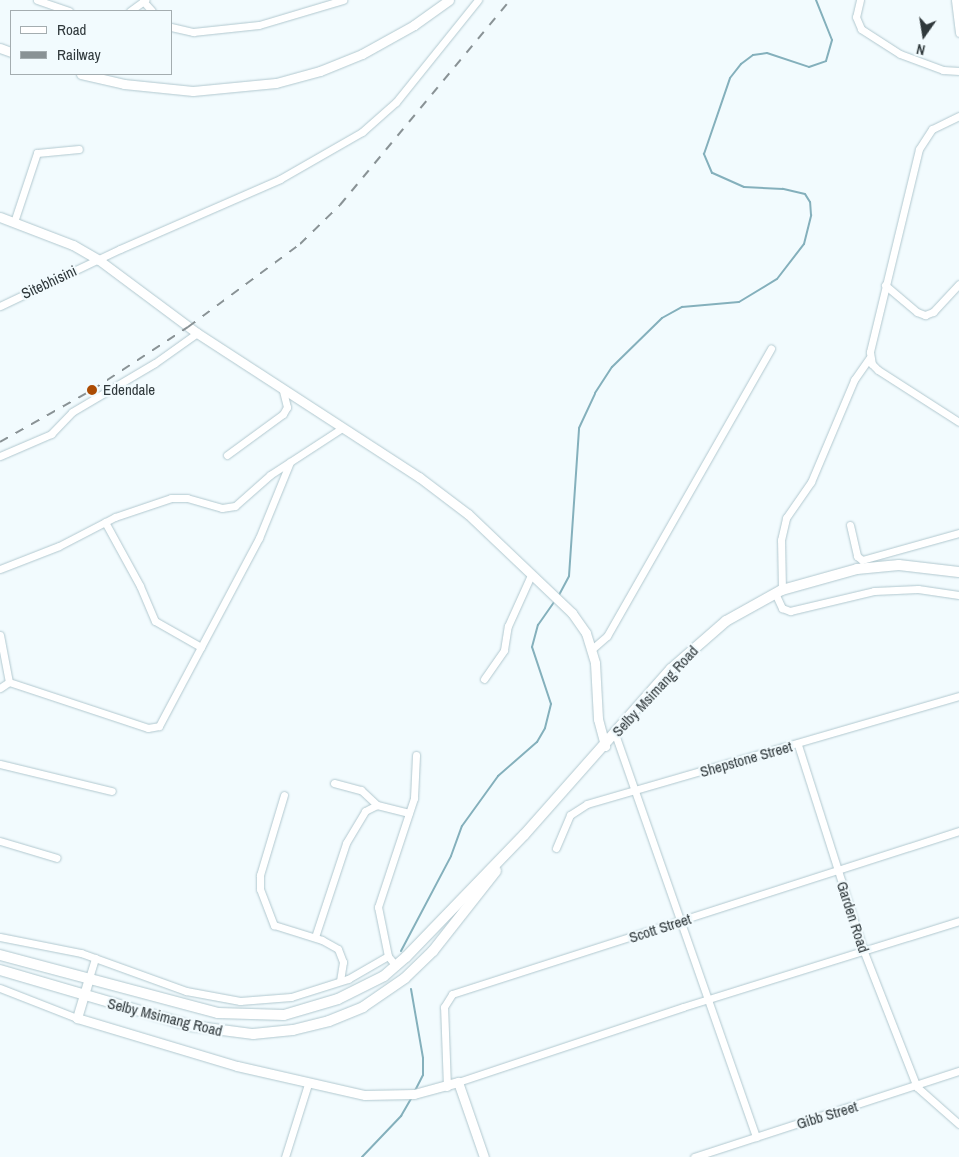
<!DOCTYPE html>
<html>
<head>
<meta charset="utf-8">
<style>
  body { margin:0 }
  #map { position:relative; width:959px; height:1157px; overflow:hidden; background:#f2fbfe; font-family:"Archivo Narrow",sans-serif }
  div>[style] { position:absolute }
  .stream>* { height:2px; margin:-1px; padding:0 1px; transform-origin:1px; border-radius:1px; background:#84b0bc }
  .roads { filter:drop-shadow(0 0 1px #b1c8cf) drop-shadow(0 0 1px #b1c8cf) }
  .minor>* { height:7px; margin:-3.5px; padding:0 3.5px; transform-origin:3.5px; border-radius:3.5px; background:#fff }
  .tertiary>* { height:9px; margin:-4.5px; padding:0 4.5px; transform-origin:4.5px; border-radius:4.5px; background:#fff }
  .secondary>* { height:10px; margin:-5px; padding:0 5px; transform-origin:5px; border-radius:5px; background:#fff }
  .rail>* { height:2px; margin-top:-1px; transform-origin:0; background:repeating-linear-gradient(90deg,#899295 0 9px,transparent 0 18px) }
  .dots>* { width:14px; height:14px; translate:-50% -50%; box-sizing:border-box; border:2px solid #f2fbfe; border-radius:50% }
  span { translate:-50% -50%; white-space:nowrap; text-align:center; line-height:1.15; -webkit-text-stroke:4.5px #f2fbfe; paint-order:stroke }
  .street-label { font-size:15px; color:#30393c }
  .poi-label { font-size:15px; color:#30393c }
  .left { translate:0 -50%; text-align:left }
  .legend { position:absolute; left:10px; top:10px; width:162px; height:65px; box-sizing:border-box; background:#f2fbfe; border:1px solid #a4adb0; margin:0; padding:6px 9px; list-style:none; font-size:15px; color:#30393c }
  .legend li { display:flex; align-items:center; gap:10px; height:25px }
  .legend b { width:25px; border:1px solid #a4adb0 }
  .north { position:absolute; left:899px; top:10px; width:50px; height:50px; -webkit-text-stroke:4px #f2fbfe; paint-order:stroke; rotate:193deg; font-size:14px; font-weight:700; line-height:20px; text-align:center; color:#30393c }
  .north::after { content:''; display:block; margin:auto; width:18px; height:22px; background:#30393c; clip-path:polygon(50% 0,100% 100%,50% 72%,0 100%) }
</style>
</head>
<body>
<div id="map">
  <div class="stream">
    <div style="left:559px;top:595px;width:21px;rotate:-62deg"></div>
    <div style="left:569px;top:576px;width:148px;rotate:-86.1deg"></div>
    <div style="left:579px;top:428px;width:38px;rotate:-65deg"></div>
    <div style="left:595px;top:393px;width:31px;rotate:-57deg"></div>
    <div style="left:612px;top:367px;width:70px;rotate:-44.4deg"></div>
    <div style="left:662px;top:318px;width:23px;rotate:-29deg"></div>
    <div style="left:682px;top:307px;width:57px;rotate:-5deg"></div>
    <div style="left:739px;top:302px;width:44px;rotate:-31.2deg"></div>
    <div style="left:777px;top:279px;width:44px;rotate:-52.4deg"></div>
    <div style="left:804px;top:244px;width:30px;rotate:-76deg"></div>
    <div style="left:811px;top:215px;width:13px;rotate:-94deg"></div>
    <div style="left:810px;top:202px;width:9px;rotate:-122deg"></div>
    <div style="left:805px;top:194px;width:23px;rotate:-167deg"></div>
    <div style="left:783px;top:189px;width:39px;rotate:-177deg"></div>
    <div style="left:744px;top:187px;width:35px;rotate:-156deg"></div>
    <div style="left:712px;top:173px;width:21px;rotate:-113deg"></div>
    <div style="left:704px;top:154px;width:80px;rotate:-71.1deg"></div>
    <div style="left:730px;top:78px;width:18px;rotate:-52deg"></div>
    <div style="left:741px;top:64px;width:15px;rotate:-37deg"></div>
    <div style="left:753px;top:55px;width:14px;rotate:-8deg"></div>
    <div style="left:767px;top:53px;width:44px;rotate:18.4deg"></div>
    <div style="left:809px;top:67px;width:18px;rotate:-19deg"></div>
    <div style="left:826px;top:61px;width:22px;rotate:-74deg"></div>
    <div style="left:832px;top:40px;width:43px;rotate:-111.8deg"></div>
    <div style="left:401px;top:951px;width:107px;rotate:-62.2deg"></div>
    <div style="left:451px;top:856px;width:32px;rotate:-70deg"></div>
    <div style="left:462px;top:826px;width:62px;rotate:-54.2deg"></div>
    <div style="left:498px;top:776px;width:52px;rotate:-41.1deg"></div>
    <div style="left:537px;top:742px;width:16px;rotate:-60deg"></div>
    <div style="left:545px;top:728px;width:25px;rotate:-76deg"></div>
    <div style="left:551px;top:704px;width:60px;rotate:-108.4deg"></div>
    <div style="left:532px;top:647px;width:23px;rotate:-75deg"></div>
    <div style="left:538px;top:625px;width:29px;rotate:-55deg"></div>
    <div style="left:411px;top:989px;width:70px;rotate:80.1deg"></div>
    <div style="left:423px;top:1058px;width:17px;rotate:90deg"></div>
    <div style="left:423px;top:1075px;width:18px;rotate:117deg"></div>
    <div style="left:362px;top:1157px;width:57px;rotate:-46.4deg"></div>
    <div style="left:401px;top:1116px;width:22px;rotate:-60deg"></div>
  </div>
  <div class="roads">
    <div class="minor">
      <div style="left:37px;top:0;width:34px;rotate:19deg"></div>
      <div style="left:860px;top:0;width:17px;rotate:103deg"></div>
      <div style="left:856px;top:17px;width:13px;rotate:67deg"></div>
      <div style="left:861px;top:29px;width:46px;rotate:32.7deg"></div>
      <div style="left:900px;top:54px;width:46px;rotate:20.4deg"></div>
      <div style="left:943px;top:70px;width:16px;rotate:4deg"></div>
      <div style="left:955px;top:0;width:33px;rotate:83deg"></div>
      <div style="left:143px;top:1px;width:13px;rotate:48deg"></div>
      <div style="left:130px;top:11px;width:19px;rotate:-36deg"></div>
      <div style="left:171px;top:27px;width:23px;rotate:13deg"></div>
      <div style="left:193px;top:32px;width:66px;rotate:-6.1deg"></div>
      <div style="left:259px;top:25px;width:88px;rotate:-16.6deg"></div>
      <div style="left:959px;top:116px;width:30px;rotate:154deg"></div>
      <div style="left:932px;top:129px;width:24px;rotate:123deg"></div>
      <div style="left:919px;top:149px;width:209px;rotate:103.6deg"></div>
      <div style="left:870px;top:352px;width:12px;rotate:81deg"></div>
      <div style="left:872px;top:364px;width:8px;rotate:45deg"></div>
      <div style="left:878px;top:370px;width:96px;rotate:32.7deg"></div>
      <div style="left:14px;top:222px;width:73px;rotate:-71.6deg"></div>
      <div style="left:37px;top:153px;width:42px;rotate:-5.4deg"></div>
      <div style="left:885px;top:285px;width:42px;rotate:40.2deg"></div>
      <div style="left:917px;top:312px;width:9px;rotate:21deg"></div>
      <div style="left:925px;top:315px;width:9px;rotate:-21deg"></div>
      <div style="left:933px;top:312px;width:38px;rotate:-47deg"></div>
      <div style="left:0;top:306px;width:133px;rotate:-25.4deg"></div>
      <div style="left:120px;top:249px;width:175px;rotate:-23.6deg"></div>
      <div style="left:280px;top:179px;width:95px;rotate:-29.8deg"></div>
      <div style="left:362px;top:132px;width:45px;rotate:-41.4deg"></div>
      <div style="left:396px;top:102px;width:131px;rotate:-51.2deg"></div>
      <div style="left:227px;top:455px;width:69px;rotate:-36.2deg"></div>
      <div style="left:283px;top:414px;width:8px;rotate:-60deg"></div>
      <div style="left:287px;top:407px;width:16px;rotate:-104deg"></div>
      <div style="left:0;top:456px;width:56px;rotate:-23.3deg"></div>
      <div style="left:51px;top:434px;width:30px;rotate:-46deg"></div>
      <div style="left:72px;top:412px;width:96px;rotate:-30.6deg"></div>
      <div style="left:155px;top:363px;width:52px;rotate:-35.5deg"></div>
      <div style="left:105px;top:522px;width:73px;rotate:61.3deg"></div>
      <div style="left:140px;top:586px;width:38px;rotate:67deg"></div>
      <div style="left:155px;top:621px;width:53px;rotate:29.5deg"></div>
      <div style="left:850px;top:525px;width:32px;rotate:77deg"></div>
      <div style="left:857px;top:556px;width:6px;rotate:39deg"></div>
      <div style="left:862px;top:560px;width:101px;rotate:-15.6deg"></div>
      <div style="left:0;top:569px;width:63px;rotate:-21.3deg"></div>
      <div style="left:59px;top:546px;width:63px;rotate:-27.4deg"></div>
      <div style="left:115px;top:517px;width:59px;rotate:-18.7deg"></div>
      <div style="left:171px;top:498px;width:16px"></div>
      <div style="left:187px;top:498px;width:36px;rotate:16deg"></div>
      <div style="left:222px;top:508px;width:13px;rotate:-9deg"></div>
      <div style="left:235px;top:506px;width:47px;rotate:-41.5deg"></div>
      <div style="left:270px;top:475px;width:86px;rotate:-33.1deg"></div>
      <div style="left:782px;top:590px;width:50px;rotate:-91.1deg"></div>
      <div style="left:781px;top:540px;width:23px;rotate:-77deg"></div>
      <div style="left:786px;top:518px;width:44px;rotate:-55.2deg"></div>
      <div style="left:811px;top:482px;width:111px;rotate:-67.1deg"></div>
      <div style="left:854px;top:380px;width:28px;rotate:-55deg"></div>
      <div style="left:775px;top:593px;width:17px;rotate:65deg"></div>
      <div style="left:782px;top:608px;width:9px;rotate:21deg"></div>
      <div style="left:790px;top:611px;width:86px;rotate:-13.4deg"></div>
      <div style="left:874px;top:591px;width:44px;rotate:-2.6deg"></div>
      <div style="left:918px;top:589px;width:41px;rotate:8.3deg"></div>
      <div style="left:0;top:635px;width:48px;rotate:79.2deg"></div>
      <div style="left:592px;top:649px;width:20px;rotate:-41deg"></div>
      <div style="left:607px;top:636px;width:331px;rotate:-60.3deg"></div>
      <div style="left:484px;top:679px;width:35px;rotate:-55deg"></div>
      <div style="left:504px;top:650px;width:24px;rotate:-81deg"></div>
      <div style="left:508px;top:626px;width:56px;rotate:-65.7deg"></div>
      <div style="left:9px;top:682px;width:146px;rotate:18.3deg"></div>
      <div style="left:148px;top:728px;width:11px;rotate:-10deg"></div>
      <div style="left:159px;top:726px;width:213px;rotate:-62deg"></div>
      <div style="left:259px;top:538px;width:82px;rotate:-67.8deg"></div>
      <div style="left:0;top:688px;width:11px;rotate:-34deg"></div>
      <div style="left:615px;top:734px;width:427px;rotate:70.7deg"></div>
      <div style="left:798px;top:745px;width:217px;rotate:72.3deg"></div>
      <div style="left:864px;top:952px;width:145px;rotate:68.6deg"></div>
      <div style="left:917px;top:1087px;width:56px;rotate:41.4deg"></div>
      <div style="left:0;top:764px;width:115px;rotate:13.6deg"></div>
      <div style="left:334px;top:783px;width:28px;rotate:15deg"></div>
      <div style="left:361px;top:790px;width:22px;rotate:43deg"></div>
      <div style="left:284px;top:795px;width:84px;rotate:106.7deg"></div>
      <div style="left:260px;top:875px;width:14px;rotate:90deg"></div>
      <div style="left:260px;top:889px;width:39px;rotate:69deg"></div>
      <div style="left:274px;top:925px;width:50px;rotate:17.4deg"></div>
      <div style="left:322px;top:940px;width:18px;rotate:29deg"></div>
      <div style="left:338px;top:949px;width:14px;rotate:69deg"></div>
      <div style="left:343px;top:962px;width:19px;rotate:99deg"></div>
      <div style="left:0;top:841px;width:59px;rotate:16.6deg"></div>
      <div style="left:556px;top:848px;width:36px;rotate:-67deg"></div>
      <div style="left:570px;top:815px;width:20px;rotate:-33deg"></div>
      <div style="left:587px;top:804px;width:387px;rotate:-16.2deg"></div>
      <div style="left:0;top:937px;width:83px;rotate:11.2deg"></div>
      <div style="left:81px;top:953px;width:112px;rotate:19.9deg"></div>
      <div style="left:186px;top:991px;width:55px;rotate:10.5deg"></div>
      <div style="left:240px;top:1001px;width:51px;rotate:-4.5deg"></div>
      <div style="left:291px;top:997px;width:60px;rotate:-17.5deg"></div>
      <div style="left:348px;top:979px;width:46px;rotate:-29.9deg"></div>
      <div style="left:315px;top:937px;width:99px;rotate:-71.7deg"></div>
      <div style="left:346px;top:843px;width:37px;rotate:-59deg"></div>
      <div style="left:365px;top:811px;width:13px;rotate:-27deg"></div>
      <div style="left:377px;top:805px;width:33px;rotate:14deg"></div>
      <div style="left:396px;top:966px;width:13px;rotate:-129deg"></div>
      <div style="left:388px;top:956px;width:50px;rotate:-101.5deg"></div>
      <div style="left:378px;top:907px;width:115px;rotate:-71.7deg"></div>
      <div style="left:414px;top:798px;width:43px;rotate:-87.3deg"></div>
      <div style="left:89px;top:978px;width:21px;rotate:-73deg"></div>
      <div style="left:0;top:988px;width:83px;rotate:21.3deg"></div>
      <div style="left:458px;top:1082px;width:237px;rotate:-18.4deg"></div>
      <div style="left:683px;top:1007px;width:289px;rotate:-17.3deg"></div>
      <div style="left:447px;top:1087px;width:80px;rotate:-92.1deg"></div>
      <div style="left:444px;top:1007px;width:15px;rotate:-58deg"></div>
      <div style="left:452px;top:994px;width:533px;rotate:-17.82deg"></div>
      <div style="left:285px;top:1157px;width:77px;rotate:-72.5deg"></div>
      <div style="left:694px;top:1157px;width:279px;rotate:-18deg"></div>
    </div>
    <div class="tertiary">
      <div style="left:0;top:48px;width:12px;rotate:20deg"></div>
      <div style="left:81px;top:74px;width:44px;rotate:13.1deg"></div>
      <div style="left:124px;top:84px;width:69px;rotate:5.8deg"></div>
      <div style="left:193px;top:91px;width:83px;rotate:-5.5deg"></div>
      <div style="left:276px;top:83px;width:46px;rotate:-15.3deg"></div>
      <div style="left:320px;top:71px;width:45px;rotate:-22deg"></div>
      <div style="left:362px;top:54px;width:60px;rotate:-29.1deg"></div>
      <div style="left:414px;top:25px;width:43px;rotate:-35.5deg"></div>
      <div style="left:0;top:217px;width:78px;rotate:21deg"></div>
      <div style="left:73px;top:245px;width:30px;rotate:30deg"></div>
      <div style="left:99px;top:260px;width:122px;rotate:36.7deg"></div>
      <div style="left:197px;top:333px;width:265px;rotate:33deg"></div>
      <div style="left:419px;top:477px;width:61px;rotate:37.1deg"></div>
      <div style="left:468px;top:514px;width:144px;rotate:43.6deg"></div>
      <div style="left:572px;top:613px;width:24px;rotate:55deg"></div>
      <div style="left:586px;top:633px;width:31px;rotate:73deg"></div>
      <div style="left:595px;top:663px;width:56px;rotate:86.9deg"></div>
      <div style="left:598px;top:719px;width:28px;rotate:75deg"></div>
      <div style="left:89px;top:978px;width:42px;rotate:106.7deg"></div>
      <div style="left:77px;top:1018px;width:167px;rotate:16.7deg"></div>
      <div style="left:237px;top:1066px;width:131px;rotate:12.8deg"></div>
      <div style="left:365px;top:1095px;width:49px;rotate:-1.2deg"></div>
      <div style="left:414px;top:1094px;width:46px;rotate:-15.3deg"></div>
      <div style="left:458px;top:1082px;width:79px;rotate:70.9deg"></div>
    </div>
    <div class="secondary">
      <div style="left:0;top:955px;width:226px;rotate:14.9deg"></div>
      <div style="left:218px;top:1013px;width:66px;rotate:1.7deg"></div>
      <div style="left:284px;top:1015px;width:56px;rotate:-16.5deg"></div>
      <div style="left:338px;top:999px;width:51px;rotate:-26.6deg"></div>
      <div style="left:384px;top:976px;width:29px;rotate:-41deg"></div>
      <div style="left:406px;top:957px;width:170px;rotate:-46deg"></div>
      <div style="left:524px;top:835px;width:222px;rotate:-48.5deg"></div>
      <div style="left:671px;top:669px;width:73px;rotate:-41.1deg"></div>
      <div style="left:726px;top:621px;width:64px;rotate:-29deg"></div>
      <div style="left:782px;top:590px;width:78px;rotate:-15.6deg"></div>
      <div style="left:857px;top:569px;width:42px;rotate:-5.4deg"></div>
      <div style="left:899px;top:565px;width:60px;rotate:6.7deg"></div>
      <div style="left:0;top:970px;width:199px;rotate:16.3deg"></div>
      <div style="left:191px;top:1026px;width:63px;rotate:7.4deg"></div>
      <div style="left:253px;top:1034px;width:40px;rotate:-5.7deg"></div>
      <div style="left:293px;top:1030px;width:37px;rotate:-14deg"></div>
      <div style="left:329px;top:1021px;width:37px;rotate:-22deg"></div>
      <div style="left:363px;top:1007px;width:51px;rotate:-34.6deg"></div>
      <div style="left:405px;top:978px;width:39px;rotate:-44deg"></div>
      <div style="left:433px;top:951px;width:102px;rotate:-51.8deg"></div>
    </div>
  </div>
  <div class="rail">
    <div style="left:0;top:442px;width:106px;rotate:-29.5deg"></div>
    <div style="left:92px;top:390px;width:115px;rotate:-33.3deg"></div>
    <div style="left:188px;top:327px;width:139px;rotate:-36.5deg"></div>
    <div style="left:300px;top:244px;width:56px;rotate:-44.3deg"></div>
    <div style="left:340px;top:205px;width:266px;rotate:-50.3deg"></div>
  </div>
  <div class="dots">
    <div style="left:92px;top:390px;background:#ac4c04"></div>
  </div>
  <div class="street-label">
    <span style="left:49px;top:282px;rotate:-25deg">Sitebhisini</span>
    <span style="left:655px;top:691px;rotate:-47deg">Selby Msimang Road</span>
    <span style="left:746px;top:759px;rotate:-16deg">Shepstone Street</span>
    <span style="left:853px;top:917px;rotate:72deg">Garden Road</span>
    <span style="left:660px;top:928px;rotate:-18deg">Scott Street</span>
    <span style="left:165px;top:1017px;rotate:14deg">Selby Msimang Road</span>
    <span style="left:827px;top:1115px;rotate:-17deg">Gibb Street</span>
  </div>
  <div class="poi-label">
    <span class="left" style="left:103px;top:390px">Edendale</span>
  </div>
  <ul class="legend">
  <li><b style="height:6px;background:#fff"></b>Road</li>
  <li><b style="height:6px;background:#899295"></b>Railway</li>
  </ul>
  <div class="north">N</div>
</div>
</body>
</html>
